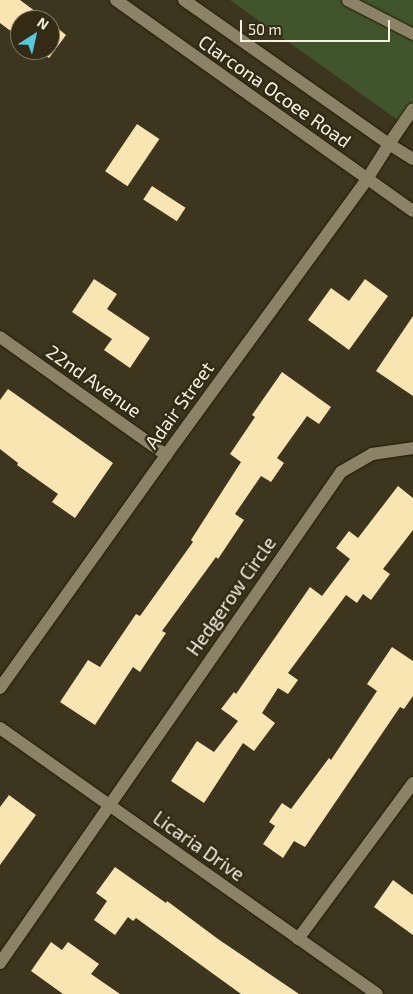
<!DOCTYPE html>
<html>
<head>
<meta charset="utf-8">
<style>
  body { margin:0 }
  #map { position:relative; width:413px; height:994px; overflow:hidden; background:#3d351d; font-family:"Exo 2",sans-serif }
  div>[style] { position:absolute }
  .green>* { inset:0; background:#40552c }
  .building>* { inset:0; background:#f8e5b1; transform-origin:0 0 }
  .roads { filter:drop-shadow(0 0 1px #241c05) drop-shadow(0 0 1px #241c05) }
  .service>* { height:11px; margin:-5.5px; padding:0 5.5px; transform-origin:5.5px; border-radius:5.5px; background:#8b8268 }
  .minor>* { height:12px; margin:-6px; padding:0 6px; transform-origin:6px; border-radius:6px; background:#8b8268 }
  .tertiary>* { height:12px; margin:-6px; padding:0 6px; transform-origin:6px; border-radius:6px; background:#8b8268 }
  span { translate:-50% -50%; white-space:nowrap; text-align:center; line-height:1.15; -webkit-text-stroke:5px #332b13; paint-order:stroke }
  .street-label { font-size:19px; color:#f6f1e3 }
  .north { position:absolute; left:10px; top:10px; width:50px; height:50px; box-sizing:border-box; background:#332b13; border:1px solid #817a66; border-radius:50%; rotate:35deg; font-size:14px; font-weight:700; line-height:20px; text-align:center; color:#f6f1e3 }
  .north::after { content:''; display:block; margin:auto; width:18px; height:22px; background:#53cbdb; clip-path:polygon(50% 0,100% 100%,50% 72%,0 100%) }
  .scale { position:absolute; left:240px; top:20px; width:150px; height:22px; box-sizing:border-box; border:2px solid #f6f1e3; border-top:0; padding-left:6px; font-size:15px; line-height:18px; white-space:nowrap; color:#f6f1e3; -webkit-text-stroke:4px #332b13; paint-order:stroke }
</style>
</head>
<body>
<div id="map">
  <div class="green">
    <div style="clip-path:polygon(230px 0,413px 0,413px 102px,399px 121px)"></div>
  </div>
  <div class="building">
    <div style="clip-path:polygon(0 0,20px 0,47px 20px,20px 20px,20px 38px,0 23px)"></div>
    <div style="clip-path:polygon(50px 22px,66px 35px,49px 58px,37px 50px,50px 50px)"></div>
    <div style="left:137px;top:124px;width:27px;height:57px;rotate:34deg"></div>
    <div style="left:152px;top:186px;width:40px;height:16px;rotate:33deg"></div>
    <div style="clip-path:polygon(94px 279px,117px 294px,107px 309px,150px 338px,130px 368px,104px 350px,112px 339px,72px 312px)"></div>
    <div style="clip-path:polygon(365px 279px,388px 296px,349px 350px,308px 320px,331px 288px,349px 301px)"></div>
    <div style="clip-path:polygon(413px 316px,413px 396px,376px 371px)"></div>
    <div style="clip-path:polygon(282px 372px,331px 407px,319px 424px,307px 416px,277px 458px,284px 463px,271px 482px,261px 476px,235px 514px,244px 520px,218px 559px,216px 557px,162px 631px,166px 633px,140px 672px,133px 667px,95px 725px,60px 702px,88px 660px,100px 667px,136px 614px,140px 616px,193px 542px,191px 540px,241px 462px,230px 454px,255px 417px,252px 415px)"></div>
    <div style="clip-path:polygon(8px 389px,113px 463px,75px 518px,52px 502px,58px 494px,17px 465px,18px 463px,0 449px,0 400px)"></div>
    <div style="clip-path:polygon(398px 486px,413px 498px,413px 530px,383px 569px,390px 574px,371px 600px,363px 594px,357px 603px,346px 595px,288px 673px,298px 680px,288px 694px,278px 688px,262px 713px,275px 723px,254px 751px,243px 743px,204px 803px,171px 781px,197px 741px,214px 752px,238px 721px,221px 709px,234px 692px,236px 694px,310px 587px,322px 596px,350px 559px,336px 548px,349px 531px,358px 538px)"></div>
    <div style="clip-path:polygon(392px 647px,413px 661px,413px 696px,404px 709px,400px 707px,305px 847px,294px 841px,283px 858px,263px 844px,275px 826px,269px 822px,282px 803px,291px 809px,329px 758px,331px 760px,377px 691px,367px 684px)"></div>
    <div style="clip-path:polygon(9px 795px,36px 815px,0 865px,0 807px)"></div>
    <div style="clip-path:polygon(115px 867px,166px 903px,167px 901px,218px 939px,299px 994px,241px 994px,136px 918px,133px 921px,128px 917px,115px 935px,94px 920px,107px 901px,96px 893px)"></div>
    <div style="clip-path:polygon(393px 880px,413px 895px,413px 935px,374px 907px)"></div>
    <div style="clip-path:polygon(51px 942px,62px 950px,68px 942px,99px 964px,91px 974px,120px 994px,63px 994px,31px 971px)"></div>
  </div>
  <div class="roads">
    <div class="service">
      <div style="left:347px;top:0;width:74px;rotate:27.3deg"></div>
    </div>
    <div class="minor">
      <div style="left:389px;top:144px;width:42px;rotate:-55.6deg"></div>
      <div style="left:0;top:337px;width:204px;rotate:35.4deg"></div>
      <div style="left:0;top:728px;width:461px;rotate:35.2deg"></div>
      <div style="left:298px;top:939px;width:194px;rotate:-53.6deg"></div>
      <div style="left:0;top:963px;width:598px;rotate:-55.22deg"></div>
      <div style="left:341px;top:472px;width:36px;rotate:-30deg"></div>
      <div style="left:372px;top:454px;width:41px;rotate:-8.3deg"></div>
    </div>
    <div class="tertiary">
      <div style="left:116px;top:0;width:364px;rotate:35.4deg"></div>
      <div style="left:184px;top:0;width:251px;rotate:35.1deg"></div>
      <div style="left:389px;top:144px;width:28px;rotate:32deg"></div>
      <div style="left:0;top:688px;width:286px;rotate:-54.5deg"></div>
      <div style="left:166px;top:455px;width:341px;rotate:-53.9deg"></div>
      <div style="left:367px;top:179px;width:41px;rotate:-57.8deg"></div>
    </div>
  </div>
  <div class="street-label">
    <span style="left:275px;top:91px;rotate:35deg">Clarcona Ocoee Road</span>
    <span style="left:94px;top:381px;rotate:35deg">22nd Avenue</span>
    <span style="left:179px;top:405px;rotate:-54deg">Adair Street</span>
    <span style="left:231px;top:596px;rotate:-55deg">Hedgerow Circle</span>
    <span style="left:199px;top:846px;rotate:35deg">Licaria Drive</span>
  </div>
  <div class="north">N</div>
  <div class="scale">50 m</div>
</div>
</body>
</html>
